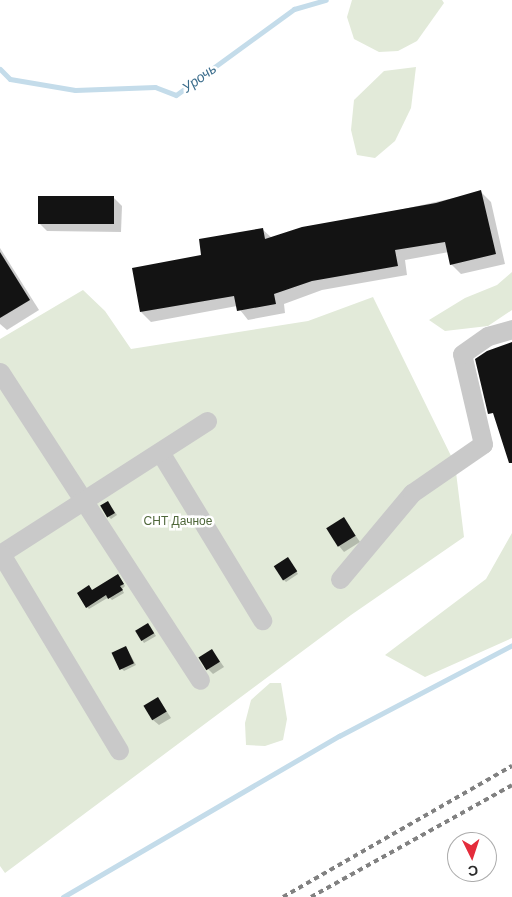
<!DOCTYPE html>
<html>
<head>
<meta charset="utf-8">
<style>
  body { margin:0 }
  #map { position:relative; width:512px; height:897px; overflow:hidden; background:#fff; font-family:Arial,sans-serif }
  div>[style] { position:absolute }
  .green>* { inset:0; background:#e2ead9 }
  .shadow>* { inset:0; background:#0003 }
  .stream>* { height:5px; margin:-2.5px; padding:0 2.5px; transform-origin:2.5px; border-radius:2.5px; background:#c4dcea }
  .building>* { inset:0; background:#131313; transform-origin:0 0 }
  .minor>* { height:19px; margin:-9.5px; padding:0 9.5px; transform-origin:9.5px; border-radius:9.5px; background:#c9c9c9 }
  .rail>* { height:4px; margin-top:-2px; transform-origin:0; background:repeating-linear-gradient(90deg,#818181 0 5px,transparent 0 9px) }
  span { translate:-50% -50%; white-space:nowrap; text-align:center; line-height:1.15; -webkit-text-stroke:5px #fff; paint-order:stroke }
  .park-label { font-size:12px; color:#4f673a }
  .water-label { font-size:14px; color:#3b6d8c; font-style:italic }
  .north { position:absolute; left:447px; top:832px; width:50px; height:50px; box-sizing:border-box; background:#fff; border:1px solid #ababab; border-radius:50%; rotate:176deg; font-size:14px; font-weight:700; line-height:20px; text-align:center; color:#2c2c2c }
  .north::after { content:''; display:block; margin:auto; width:18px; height:22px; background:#e42c3b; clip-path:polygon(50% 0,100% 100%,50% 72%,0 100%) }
</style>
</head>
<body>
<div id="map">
  <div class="green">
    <div style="clip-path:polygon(352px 0,442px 0,444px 3px,417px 41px,398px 51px,379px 52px,354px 39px,347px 17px)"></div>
    <div style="clip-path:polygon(416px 67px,411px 108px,395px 141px,375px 158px,357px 155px,351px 130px,354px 100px,384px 71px)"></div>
    <div style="clip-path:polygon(512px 272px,512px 310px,488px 326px,445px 331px,429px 320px,465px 298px,497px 285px)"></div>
    <div style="clip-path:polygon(83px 290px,105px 311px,131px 349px,308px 321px,373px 297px,455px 464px,464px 537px,351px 615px,5px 873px,0 866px,0 339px)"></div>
    <div style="clip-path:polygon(512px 533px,512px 638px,425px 677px,385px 655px,486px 579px)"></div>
    <div style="clip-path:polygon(270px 683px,281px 683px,287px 719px,283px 740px,265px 746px,246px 745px,245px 723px,251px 700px)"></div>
  </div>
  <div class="shadow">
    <div style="clip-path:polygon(481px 192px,491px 202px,505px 264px,461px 274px,451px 264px,449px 252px,405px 260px,407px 275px,322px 290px,284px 304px,285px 313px,248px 320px,237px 306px,151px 322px,141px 312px,203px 256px,262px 229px,272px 238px)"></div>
    <div style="clip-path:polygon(114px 198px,122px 206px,121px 232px,47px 231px,39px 223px)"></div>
    <div style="clip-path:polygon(0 248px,39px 310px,7px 330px,0 324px)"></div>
    <div style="clip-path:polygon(110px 505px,117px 515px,111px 519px,109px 517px)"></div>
    <div style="clip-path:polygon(344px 519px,360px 542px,344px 552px,339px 546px)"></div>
    <div style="clip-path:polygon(290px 561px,298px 574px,286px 582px,284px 580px)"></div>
    <div style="clip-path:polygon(120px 578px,125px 586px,122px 589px,124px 593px,112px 600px,109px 597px,89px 609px,87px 607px,92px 591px)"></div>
    <div style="clip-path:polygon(150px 626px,156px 636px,144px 643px,136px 631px)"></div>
    <div style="clip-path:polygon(126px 647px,136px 665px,124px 671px,122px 669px)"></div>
    <div style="clip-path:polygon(212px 650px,224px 667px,213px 674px,208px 669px)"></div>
    <div style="clip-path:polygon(158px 698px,171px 718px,159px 725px,153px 720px)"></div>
  </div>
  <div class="stream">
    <div style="left:0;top:69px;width:14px;rotate:45deg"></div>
    <div style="left:10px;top:79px;width:66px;rotate:9.6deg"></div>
    <div style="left:75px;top:90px;width:80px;rotate:-2.1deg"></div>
    <div style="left:155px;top:87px;width:22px;rotate:21deg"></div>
    <div style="left:176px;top:95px;width:146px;rotate:-36.1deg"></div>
    <div style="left:294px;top:9px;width:33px;rotate:-16deg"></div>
    <div style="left:63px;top:897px;width:320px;rotate:-30.3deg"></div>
    <div style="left:339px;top:736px;width:195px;rotate:-27.7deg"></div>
  </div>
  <div class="building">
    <div style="clip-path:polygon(481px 190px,496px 254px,450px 265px,445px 242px,395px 250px,398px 266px,312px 281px,274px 294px,276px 304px,237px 311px,234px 296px,140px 312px,132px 268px,201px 255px,199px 239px,263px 228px,265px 239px,302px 227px,436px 203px)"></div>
    <div style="left:38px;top:196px;width:76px;height:28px"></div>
    <div style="clip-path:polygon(0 252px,30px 300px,0 318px)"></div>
    <div style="clip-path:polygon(512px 342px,512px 463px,509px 463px,493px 413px,488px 414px,475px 359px,487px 351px)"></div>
    <div style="left:108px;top:501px;width:14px;height:9px;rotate:60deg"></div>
    <div style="left:344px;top:517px;width:22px;height:21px;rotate:58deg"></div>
    <div style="left:288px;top:557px;width:17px;height:17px;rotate:57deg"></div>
    <div style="clip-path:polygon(118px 574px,124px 584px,120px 586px,123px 590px,108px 599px,106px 595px,86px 608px,77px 593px,89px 585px,92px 590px)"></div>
    <div style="left:148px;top:623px;width:12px;height:15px;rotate:59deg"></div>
    <div style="left:126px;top:646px;width:19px;height:16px;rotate:65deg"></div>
    <div style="left:212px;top:649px;width:15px;height:16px;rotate:58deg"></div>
    <div style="left:158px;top:697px;width:17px;height:17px;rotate:59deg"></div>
  </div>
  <div class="minor">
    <div style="left:0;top:372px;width:367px;rotate:57deg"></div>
    <div style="left:160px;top:452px;width:197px;rotate:58.7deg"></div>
    <div style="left:0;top:554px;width:246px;rotate:-32.7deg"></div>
    <div style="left:1px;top:554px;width:229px;rotate:59deg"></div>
    <div style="left:340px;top:579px;width:112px;rotate:-50.1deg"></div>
    <div style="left:412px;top:493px;width:86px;rotate:-34.6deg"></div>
    <div style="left:483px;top:444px;width:92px;rotate:-103.1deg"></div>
    <div style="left:462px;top:354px;width:32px;rotate:-35deg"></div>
    <div style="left:488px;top:336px;width:25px;rotate:-16deg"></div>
  </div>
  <div class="rail">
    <div style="left:283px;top:897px;width:264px;rotate:-29.8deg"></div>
    <div style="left:311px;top:897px;width:230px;rotate:-29.1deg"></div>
  </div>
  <div class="park-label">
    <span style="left:178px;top:522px">СНТ Дачное</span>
  </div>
  <div class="water-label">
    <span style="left:199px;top:78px;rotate:-36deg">Урочь</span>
  </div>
  <div class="north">С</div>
</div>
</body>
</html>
